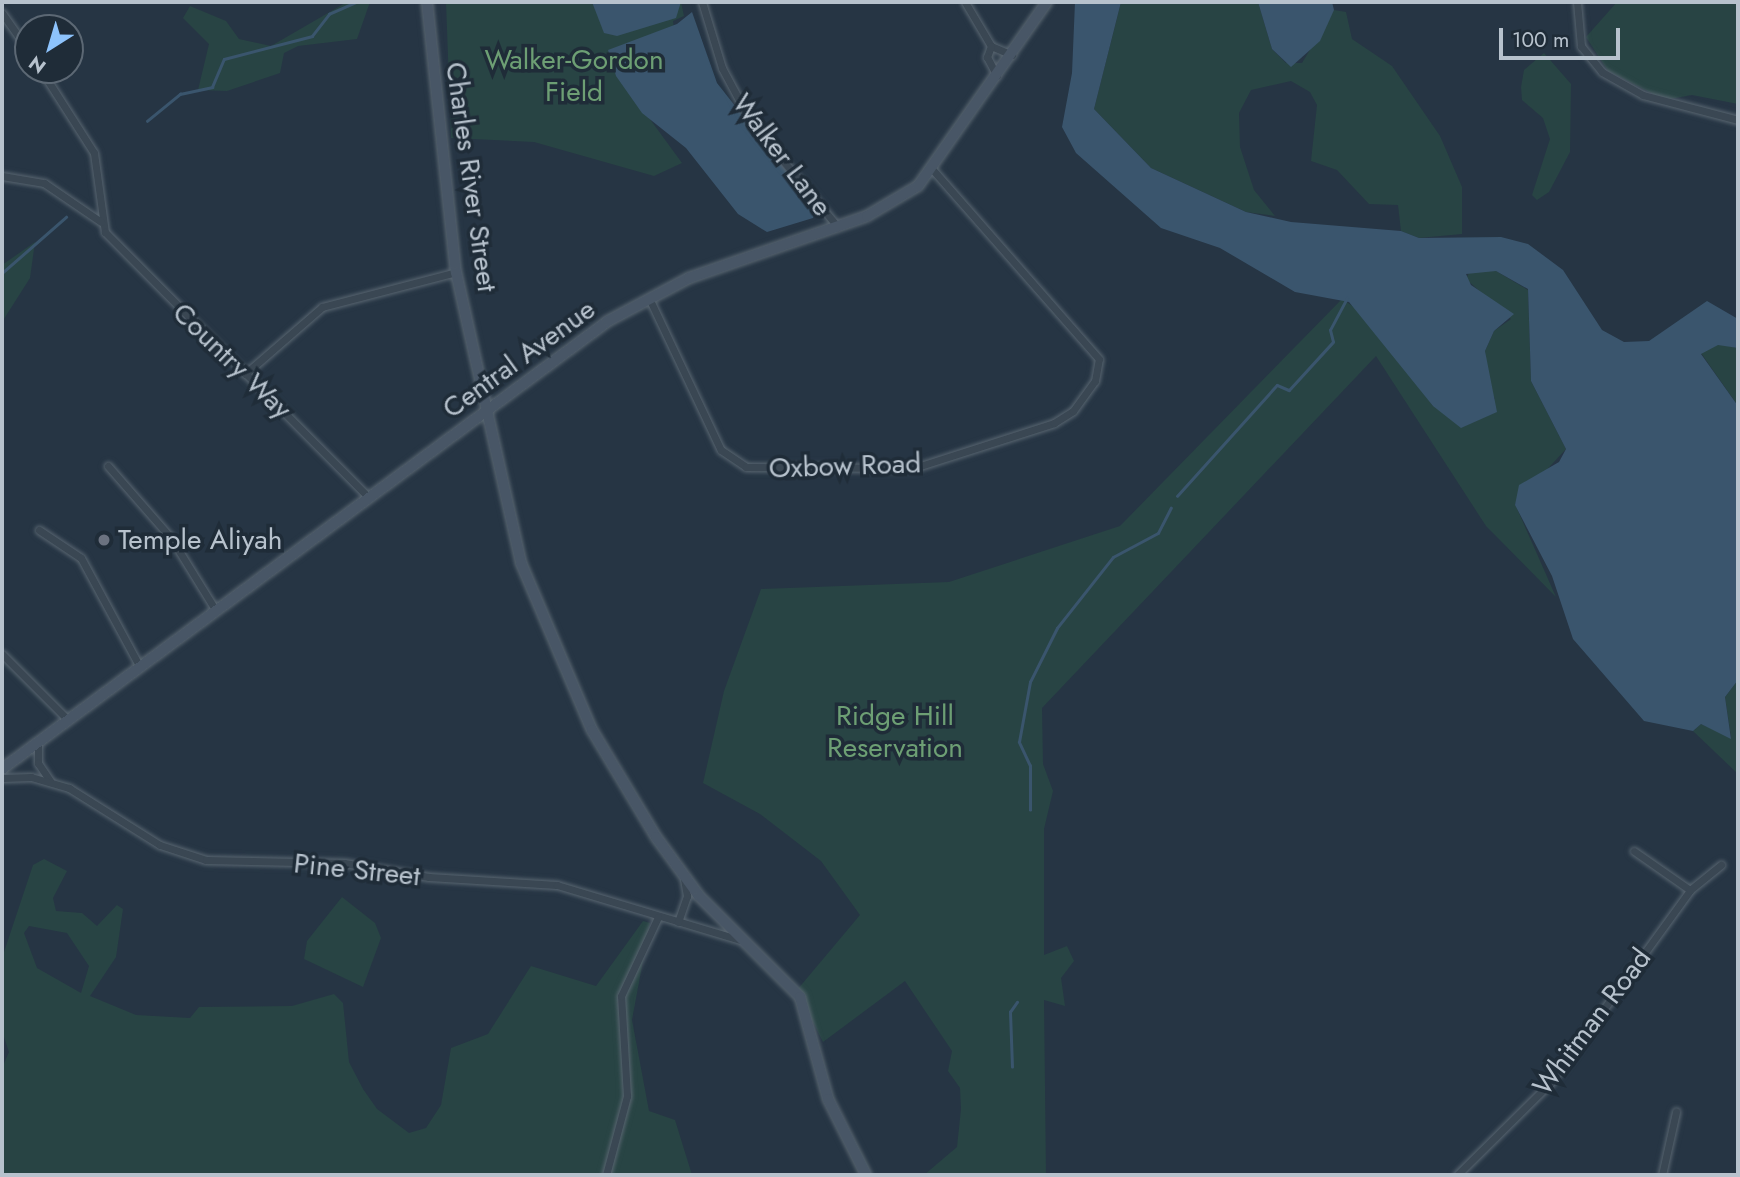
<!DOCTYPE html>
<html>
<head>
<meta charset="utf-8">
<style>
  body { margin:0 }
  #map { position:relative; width:1740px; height:1177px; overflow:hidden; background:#263544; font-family:Jost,sans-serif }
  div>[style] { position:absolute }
  .green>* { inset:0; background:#284444 }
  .water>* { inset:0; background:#3a556d }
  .stream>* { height:2.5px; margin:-1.25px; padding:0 1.25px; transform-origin:1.25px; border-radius:1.25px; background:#3a556d }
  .roads { filter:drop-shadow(0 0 2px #586570) drop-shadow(0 0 2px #586570) }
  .street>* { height:7px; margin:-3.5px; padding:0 3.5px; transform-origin:3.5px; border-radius:3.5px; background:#3a4753 }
  .secondary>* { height:10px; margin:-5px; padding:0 5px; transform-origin:5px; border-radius:5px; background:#485666 }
  .dots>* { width:19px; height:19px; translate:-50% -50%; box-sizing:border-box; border:4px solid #1f2c38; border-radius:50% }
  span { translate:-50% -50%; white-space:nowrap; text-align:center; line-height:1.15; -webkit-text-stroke:7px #1f2c38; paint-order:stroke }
  .park-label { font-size:28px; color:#6d9f74 }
  .street-label { font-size:28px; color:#b7c2cd }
  .poi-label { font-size:28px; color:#b7c2cd }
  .left { translate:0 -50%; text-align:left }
  .frame { position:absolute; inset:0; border:4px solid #b7c2cd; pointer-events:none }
  .north { position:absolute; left:14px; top:14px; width:70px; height:70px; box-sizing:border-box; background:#1f2c38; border:2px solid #5c6874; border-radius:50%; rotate:217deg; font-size:19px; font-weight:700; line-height:28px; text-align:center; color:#b7c2cd }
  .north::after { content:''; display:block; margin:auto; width:24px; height:32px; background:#8dc3fc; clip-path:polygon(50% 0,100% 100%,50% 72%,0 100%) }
  .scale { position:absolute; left:1499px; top:28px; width:121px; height:32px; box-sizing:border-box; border:4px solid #b7c2cd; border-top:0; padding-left:9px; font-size:21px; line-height:24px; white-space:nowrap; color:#b7c2cd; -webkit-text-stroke:5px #1f2c38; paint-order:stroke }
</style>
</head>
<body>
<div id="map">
  <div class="green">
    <div style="clip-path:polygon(347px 2px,370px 2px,357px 39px,298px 46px,284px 53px,280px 73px,227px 91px,198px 90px,209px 44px,183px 18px,190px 6px,226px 21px,239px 39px,271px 46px)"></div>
    <div style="clip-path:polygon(446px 2px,681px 2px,684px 16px,673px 21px,685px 111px,644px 111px,682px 163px,654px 176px,534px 142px,451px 138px)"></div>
    <div style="clip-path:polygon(1121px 2px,1258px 2px,1272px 49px,1286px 63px,1302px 63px,1334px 10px,1346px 12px,1352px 39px,1392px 66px,1440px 136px,1462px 187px,1462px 234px,1419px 238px,1401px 231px,1398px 205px,1369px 204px,1337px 170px,1311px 161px,1317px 105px,1310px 92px,1291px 81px,1251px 90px,1239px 113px,1240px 147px,1254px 190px,1275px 216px,1246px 212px,1151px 168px,1094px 109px)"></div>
    <div style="clip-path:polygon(1617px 2px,1738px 2px,1738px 104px,1692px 95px,1665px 100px,1608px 71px,1586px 37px)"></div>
    <div style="clip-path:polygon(1544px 53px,1571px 84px,1570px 152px,1549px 192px,1537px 200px,1532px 195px,1550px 139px,1543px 118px,1522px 100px,1521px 87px,1524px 70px)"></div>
    <div style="clip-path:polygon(35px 242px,30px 278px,2px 322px,2px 265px)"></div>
    <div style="clip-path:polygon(1470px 271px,1496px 271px,1528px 290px,1531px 381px,1566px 449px,1515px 504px,1556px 597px,1486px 526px,1376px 356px,1042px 708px,1043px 764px,1053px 791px,1044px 829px,1044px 955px,1067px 946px,1074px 961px,1061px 978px,1065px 1006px,1044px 1000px,1046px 1175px,924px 1175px,957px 1147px,961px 1109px,960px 1088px,948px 1071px,952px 1051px,905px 981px,823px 1042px,797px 990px,860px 915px,821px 861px,760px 814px,703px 783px,724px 691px,761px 589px,949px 582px,1120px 526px,1342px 299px,1366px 315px,1433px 406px,1495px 399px,1487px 384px,1485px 351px,1494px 331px,1511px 319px,1466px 279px)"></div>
    <div style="clip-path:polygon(1718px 344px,1738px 348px,1738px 406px,1701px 353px)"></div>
    <div style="clip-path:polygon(1738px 680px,1738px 774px,1693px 731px,1701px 724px,1731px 737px,1725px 697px)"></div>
    <div style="clip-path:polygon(evenodd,44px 859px,67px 871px,53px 898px,56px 911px,82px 913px,97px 926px,117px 905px,123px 909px,116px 957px,90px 996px,136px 1015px,190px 1018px,199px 1007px,292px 1006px,334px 994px,343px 1003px,349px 1062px,363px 1089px,377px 1109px,409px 1133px,426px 1128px,441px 1105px,451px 1048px,488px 1034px,531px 966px,596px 986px,643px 921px,650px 923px,632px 1020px,649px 1111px,675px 1120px,692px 1175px,2px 1175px,2px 1068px,9px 1052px,2px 1031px,2px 958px,33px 865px,44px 859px,29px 926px,67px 933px,89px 966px,81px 993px,37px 968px,24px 933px,29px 926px)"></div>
    <div style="clip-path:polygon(342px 897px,375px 923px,381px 938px,363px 987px,304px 959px,307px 941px)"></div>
  </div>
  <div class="water">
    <div style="clip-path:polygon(592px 2px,680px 2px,680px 5px,676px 18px,617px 36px,604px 33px)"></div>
    <div style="clip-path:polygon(1075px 2px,1121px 2px,1094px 109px,1151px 168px,1246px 212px,1291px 222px,1401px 231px,1419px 238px,1501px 237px,1528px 244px,1563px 270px,1602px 330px,1624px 342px,1649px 341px,1707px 301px,1738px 319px,1738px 348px,1718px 345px,1701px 354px,1738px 406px,1738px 680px,1725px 697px,1731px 739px,1701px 724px,1693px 731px,1644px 721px,1573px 639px,1552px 576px,1515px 505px,1519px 485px,1559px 462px,1566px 449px,1531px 381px,1528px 289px,1496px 271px,1466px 274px,1471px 285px,1514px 314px,1494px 331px,1485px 351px,1497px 412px,1461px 428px,1433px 406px,1349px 302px,1295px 292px,1220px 248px,1161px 228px,1076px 153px,1062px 127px,1072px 73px)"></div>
    <div style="clip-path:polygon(1258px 2px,1332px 2px,1334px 10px,1320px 41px,1291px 67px,1272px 49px)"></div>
    <div style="clip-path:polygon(692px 12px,717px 83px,816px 209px,813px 218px,767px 232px,738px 214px,686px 148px,642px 113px,616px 76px,608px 50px,677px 24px)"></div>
  </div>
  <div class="stream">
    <div style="left:147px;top:121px;width:43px;rotate:-39.3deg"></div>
    <div style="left:180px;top:94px;width:33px;rotate:-12deg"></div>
    <div style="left:212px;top:87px;width:30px;rotate:-67deg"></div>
    <div style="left:224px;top:59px;width:91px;rotate:-14.6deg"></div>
    <div style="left:312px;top:36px;width:28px;rotate:-52deg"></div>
    <div style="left:329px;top:14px;width:30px;rotate:-24deg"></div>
    <div style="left:2px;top:273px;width:85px;rotate:-41.2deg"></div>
    <div style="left:1177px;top:496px;width:149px;rotate:-48deg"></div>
    <div style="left:1277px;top:385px;width:13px;rotate:23deg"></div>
    <div style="left:1289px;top:390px;width:65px;rotate:-47.5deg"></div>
    <div style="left:1333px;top:342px;width:12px;rotate:-104deg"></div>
    <div style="left:1330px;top:330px;width:36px;rotate:-62deg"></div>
    <div style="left:1030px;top:810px;width:44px;rotate:-90deg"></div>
    <div style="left:1030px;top:766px;width:26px;rotate:-115deg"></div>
    <div style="left:1019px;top:742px;width:61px;rotate:-79.6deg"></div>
    <div style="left:1030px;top:682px;width:60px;rotate:-63.4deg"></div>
    <div style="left:1057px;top:628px;width:90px;rotate:-51.7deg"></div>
    <div style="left:1113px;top:557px;width:51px;rotate:-28.1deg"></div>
    <div style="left:1158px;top:533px;width:28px;rotate:-63deg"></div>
    <div style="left:1012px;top:1067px;width:55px;rotate:-92.1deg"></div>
    <div style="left:1010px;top:1012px;width:12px;rotate:-55deg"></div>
  </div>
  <div class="roads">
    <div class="street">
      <div style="left:702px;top:2px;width:69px;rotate:73.1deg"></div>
      <div style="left:722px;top:68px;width:61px;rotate:61.8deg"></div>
      <div style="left:751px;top:122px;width:136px;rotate:50.4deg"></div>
      <div style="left:965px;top:2px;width:51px;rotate:59.4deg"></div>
      <div style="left:991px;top:46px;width:23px;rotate:23deg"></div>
      <div style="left:1577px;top:2px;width:44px;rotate:84.8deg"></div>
      <div style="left:1581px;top:46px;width:33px;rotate:51deg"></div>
      <div style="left:1602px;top:72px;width:47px;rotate:29.3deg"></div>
      <div style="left:1643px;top:95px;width:98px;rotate:14.7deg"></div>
      <div style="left:2px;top:13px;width:45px;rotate:54.9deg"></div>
      <div style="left:991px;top:46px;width:12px;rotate:110deg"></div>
      <div style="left:987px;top:57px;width:21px;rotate:62deg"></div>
      <div style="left:41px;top:70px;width:98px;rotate:57.4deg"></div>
      <div style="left:94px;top:153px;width:80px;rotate:82.1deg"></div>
      <div style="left:105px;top:232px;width:375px;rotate:45.2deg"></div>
      <div style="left:2px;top:176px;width:43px;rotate:9.5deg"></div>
      <div style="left:44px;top:183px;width:69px;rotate:34.4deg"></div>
      <div style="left:649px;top:298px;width:168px;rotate:64.7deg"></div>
      <div style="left:721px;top:450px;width:30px;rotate:34deg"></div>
      <div style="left:746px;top:467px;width:168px;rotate:0.3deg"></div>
      <div style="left:914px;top:468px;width:147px;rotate:-17.8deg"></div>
      <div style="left:1054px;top:423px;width:22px;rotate:-32deg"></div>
      <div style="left:1073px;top:411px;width:37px;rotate:-54deg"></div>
      <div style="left:1095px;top:381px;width:22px;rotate:-80deg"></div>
      <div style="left:1099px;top:359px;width:252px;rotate:-131.3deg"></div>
      <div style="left:245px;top:374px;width:102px;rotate:-41deg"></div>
      <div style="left:322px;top:307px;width:138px;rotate:-14.6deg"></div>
      <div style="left:108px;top:466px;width:96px;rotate:48.8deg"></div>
      <div style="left:171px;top:538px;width:86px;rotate:58.3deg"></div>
      <div style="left:39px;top:530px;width:50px;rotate:33.7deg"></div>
      <div style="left:81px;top:558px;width:124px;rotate:61.6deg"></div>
      <div style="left:2px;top:654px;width:93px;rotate:45deg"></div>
      <div style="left:38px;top:742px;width:21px;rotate:90deg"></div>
      <div style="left:38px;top:763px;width:22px;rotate:56deg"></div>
      <div style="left:2px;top:778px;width:29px;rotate:-2deg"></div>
      <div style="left:31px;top:777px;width:40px;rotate:16deg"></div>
      <div style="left:69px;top:788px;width:107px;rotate:32.1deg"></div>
      <div style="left:160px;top:845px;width:48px;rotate:18.1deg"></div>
      <div style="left:206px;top:860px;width:138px;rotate:1.2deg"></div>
      <div style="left:344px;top:863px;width:86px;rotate:9.4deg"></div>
      <div style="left:429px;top:877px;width:128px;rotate:3.6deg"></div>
      <div style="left:557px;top:885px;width:191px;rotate:16.7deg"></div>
      <div style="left:1634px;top:851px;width:68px;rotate:34.9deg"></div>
      <div style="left:678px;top:922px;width:28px;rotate:-71deg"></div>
      <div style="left:687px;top:896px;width:17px;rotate:-100deg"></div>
      <div style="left:606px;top:1175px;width:82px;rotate:-75.1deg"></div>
      <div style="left:627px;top:1096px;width:100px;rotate:-93.4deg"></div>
      <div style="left:621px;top:996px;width:87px;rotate:-64.9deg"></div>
      <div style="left:1457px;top:1175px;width:131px;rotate:-44.7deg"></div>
      <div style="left:1550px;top:1083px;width:238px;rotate:-54deg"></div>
      <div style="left:1690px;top:890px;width:40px;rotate:-39deg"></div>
      <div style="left:1662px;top:1175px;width:65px;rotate:-77.5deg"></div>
    </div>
    <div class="secondary">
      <div style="left:427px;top:2px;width:272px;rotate:83.9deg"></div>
      <div style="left:456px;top:272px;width:298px;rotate:77.4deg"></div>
      <div style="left:521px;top:563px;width:181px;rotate:67deg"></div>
      <div style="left:592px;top:730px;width:125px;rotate:59.1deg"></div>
      <div style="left:656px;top:837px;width:73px;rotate:53.9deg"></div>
      <div style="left:699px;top:896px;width:143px;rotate:45deg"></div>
      <div style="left:800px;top:997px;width:106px;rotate:74.6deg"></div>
      <div style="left:828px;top:1099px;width:85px;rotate:63.4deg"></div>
      <div style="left:2px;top:769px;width:754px;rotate:-36.47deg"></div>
      <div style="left:608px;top:321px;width:92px;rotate:-28deg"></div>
      <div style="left:689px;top:278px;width:188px;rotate:-19.2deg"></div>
      <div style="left:867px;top:216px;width:59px;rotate:-30.5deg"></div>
      <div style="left:918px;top:186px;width:225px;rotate:-55deg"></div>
    </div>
  </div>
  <div class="dots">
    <div style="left:104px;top:540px;background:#6b7280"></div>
  </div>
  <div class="park-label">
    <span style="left:574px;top:76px">Walker-Gordon<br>Field</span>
    <span style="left:895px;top:732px">Ridge Hill<br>Reservation</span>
  </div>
  <div class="street-label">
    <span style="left:782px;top:155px;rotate:53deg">Walker Lane</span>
    <span style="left:471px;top:177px;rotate:82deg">Charles River Street</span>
    <span style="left:519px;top:359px;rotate:-36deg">Central Avenue</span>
    <span style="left:232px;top:361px;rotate:44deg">Country Way</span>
    <span style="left:845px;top:466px;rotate:-2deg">Oxbow Road</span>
    <span style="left:357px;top:870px;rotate:6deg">Pine Street</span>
    <span style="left:1592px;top:1022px;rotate:-53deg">Whitman Road</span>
  </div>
  <div class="poi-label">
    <span class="left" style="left:118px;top:540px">Temple Aliyah</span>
  </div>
  <div class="frame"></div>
  <div class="north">N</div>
  <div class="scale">100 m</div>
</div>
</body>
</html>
